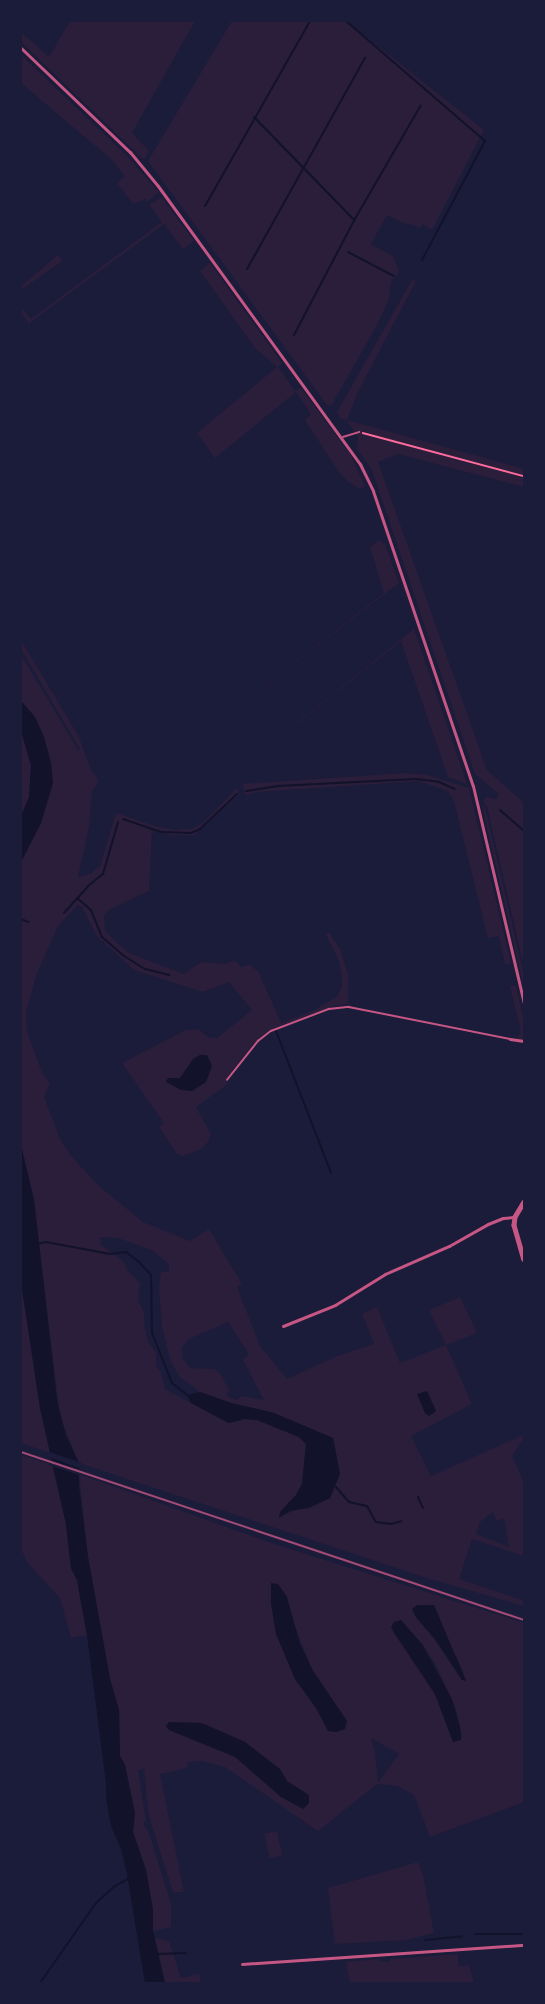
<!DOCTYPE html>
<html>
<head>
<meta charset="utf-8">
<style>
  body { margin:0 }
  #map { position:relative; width:545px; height:2004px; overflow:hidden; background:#1b1b3a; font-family:Quicksand,sans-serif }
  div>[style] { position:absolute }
  .green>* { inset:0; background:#2a1e3b; transform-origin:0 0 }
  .water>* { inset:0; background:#12122b }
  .pier>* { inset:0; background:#1b1b3a }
  .stream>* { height:2px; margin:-1px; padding:0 1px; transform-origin:1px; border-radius:1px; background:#12122b }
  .path>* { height:1.5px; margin:-0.75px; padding:0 0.75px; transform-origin:0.75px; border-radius:0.75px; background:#ff6b9d }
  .service>* { height:1.5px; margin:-0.75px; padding:0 0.75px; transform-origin:0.75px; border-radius:0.75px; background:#c65784 }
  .minor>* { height:3px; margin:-1.5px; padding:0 1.5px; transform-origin:1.5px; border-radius:1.5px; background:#c65784 }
  .tertiary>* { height:4.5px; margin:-2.25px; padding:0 2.25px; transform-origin:2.25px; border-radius:2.25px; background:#c65784 }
  .rail>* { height:2px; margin:-1px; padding:0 1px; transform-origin:1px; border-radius:1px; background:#a44b75 }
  span { translate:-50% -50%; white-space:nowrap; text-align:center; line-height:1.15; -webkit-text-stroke:4.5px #1b1b3a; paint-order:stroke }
  .frame { position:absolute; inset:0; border:22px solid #1b1b3a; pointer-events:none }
</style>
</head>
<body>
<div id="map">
  <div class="green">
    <div style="clip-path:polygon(70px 21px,195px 21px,132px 133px,149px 151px,144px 160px,21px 42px,21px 32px,49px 57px)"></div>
    <div style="clip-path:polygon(232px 21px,346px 21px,484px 130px,432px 230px,422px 224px,420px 228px,408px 223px,407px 225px,387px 215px,371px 244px,394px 257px,399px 272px,391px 282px,389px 299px,378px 323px,331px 406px,327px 405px,148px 161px)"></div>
    <div style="clip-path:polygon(21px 55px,126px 155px,159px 192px,147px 202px,145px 199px,133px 204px,117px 183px,125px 176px,112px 160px,21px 83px)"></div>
    <div style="clip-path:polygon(160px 198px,162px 198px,194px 241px,183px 249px,164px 224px,29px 323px,21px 313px,21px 307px,31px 319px,162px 222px,149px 205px)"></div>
    <div style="clip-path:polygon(58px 255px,62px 261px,21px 290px,21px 286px)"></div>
    <div style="clip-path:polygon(210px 263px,282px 363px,278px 367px,295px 391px,301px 388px,350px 454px,365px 486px,360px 489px,347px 481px,339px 472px,305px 420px,311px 414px,296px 392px,215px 458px,197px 433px,277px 367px,255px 348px,200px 271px)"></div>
    <div style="clip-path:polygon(412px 280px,416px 281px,358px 392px,347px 420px,524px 469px,524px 487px,398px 454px,378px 462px,487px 770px,524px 803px,524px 967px,487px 807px,483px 801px,486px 797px,496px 799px,499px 794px,475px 774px,372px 470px,357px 449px,358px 438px,347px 420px,341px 419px,337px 412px)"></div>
    <div style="clip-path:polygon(379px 540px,385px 544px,399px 583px,268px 683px,298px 722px,414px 629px,467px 784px,448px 777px,401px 641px,298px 723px,267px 683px,384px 593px,370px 547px)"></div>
    <div style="clip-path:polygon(evenodd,21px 640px,79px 737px,91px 770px,98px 779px,97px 785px,92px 790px,89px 827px,78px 877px,90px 874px,100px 866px,116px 813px,155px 826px,175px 830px,192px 829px,203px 823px,237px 788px,239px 795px,194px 835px,172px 835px,152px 831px,149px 891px,110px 909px,104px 916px,105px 931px,116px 942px,129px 953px,184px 974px,201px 962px,226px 964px,235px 960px,241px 967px,249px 965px,258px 971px,281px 1023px,312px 1011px,337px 997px,342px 986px,342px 976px,339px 961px,326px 935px,329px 932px,340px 949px,348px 974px,348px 1004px,333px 1006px,269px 1030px,254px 1043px,226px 1078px,228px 1084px,196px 1107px,211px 1134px,208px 1142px,201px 1149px,183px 1156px,177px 1154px,159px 1127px,164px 1123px,122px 1063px,186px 1030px,198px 1029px,208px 1037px,217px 1038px,252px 1010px,229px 982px,203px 992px,134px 970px,96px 935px,82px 907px,78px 905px,58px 926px,37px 973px,26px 1012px,27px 1032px,43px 1075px,50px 1083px,44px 1097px,60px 1139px,71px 1156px,100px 1187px,143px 1222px,190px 1241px,209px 1229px,242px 1284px,237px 1287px,260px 1346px,287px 1379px,337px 1356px,374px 1344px,362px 1314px,377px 1307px,400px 1363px,446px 1345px,429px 1310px,460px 1297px,477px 1333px,446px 1345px,472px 1404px,411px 1436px,431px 1476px,523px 1435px,523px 1439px,512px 1456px,524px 1483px,524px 1556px,472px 1539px,459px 1579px,519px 1599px,524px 1601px,524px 1606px,430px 1579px,79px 1463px,60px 1417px,34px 1200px,21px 1145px,21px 862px,41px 823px,51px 763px,35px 717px,21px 701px,21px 655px,78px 750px,80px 749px,21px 649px,21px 640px,100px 1237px,118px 1238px,152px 1250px,169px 1264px,169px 1271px,161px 1272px,159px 1288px,162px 1326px,170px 1360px,180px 1377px,200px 1392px,231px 1403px,274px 1413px,333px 1438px,340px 1474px,330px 1498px,296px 1509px,285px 1515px,287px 1504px,296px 1495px,302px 1484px,306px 1444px,299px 1437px,257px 1420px,245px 1419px,228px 1423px,165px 1389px,161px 1372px,156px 1366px,156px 1353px,148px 1342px,145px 1329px,144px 1312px,138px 1300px,140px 1283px,128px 1271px,124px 1262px,101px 1245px,100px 1237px,21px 640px,228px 1322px,249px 1354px,243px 1360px,264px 1400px,241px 1396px,237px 1400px,228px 1397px,227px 1393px,230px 1392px,220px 1373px,214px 1369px,190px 1368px,183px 1359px,182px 1347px,189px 1339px,228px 1322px,21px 640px,493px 1512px,497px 1521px,504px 1518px,509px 1547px,476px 1534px,480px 1522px,493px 1512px)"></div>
    <div style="clip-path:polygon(21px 731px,31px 765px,29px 798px,21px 816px)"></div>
    <div style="clip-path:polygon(405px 773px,427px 775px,469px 788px,511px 963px,505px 965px,499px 936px,488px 938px,454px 801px,448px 791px,418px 781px,258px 792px,245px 795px,243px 784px)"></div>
    <div style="clip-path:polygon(482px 805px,485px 807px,524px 976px,524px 989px)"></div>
    <div style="clip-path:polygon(510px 986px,516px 986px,524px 1022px,524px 1040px,516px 1038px,521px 1033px)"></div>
    <div style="clip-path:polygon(21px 1282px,40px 1408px,50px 1453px,21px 1443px)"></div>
    <div style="clip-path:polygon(21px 1455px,52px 1465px,66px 1524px,71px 1568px,77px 1580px,87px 1635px,71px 1638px,60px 1598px,27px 1562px,21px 1549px)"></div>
    <div style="clip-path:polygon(evenodd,79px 1474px,268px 1542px,524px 1623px,524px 1802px,430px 1837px,414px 1795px,398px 1786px,377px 1784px,318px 1831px,225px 1767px,201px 1761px,187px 1762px,187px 1768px,160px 1774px,184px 1892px,173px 1892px,149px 1817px,144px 1769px,138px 1770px,146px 1821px,143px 1823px,149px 1833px,171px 1904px,171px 1927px,153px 1931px,153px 1910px,146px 1870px,133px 1832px,134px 1813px,125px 1765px,120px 1756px,119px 1710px,110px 1679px,88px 1557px,79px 1474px,287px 1597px,292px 1620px,313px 1671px,347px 1721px,316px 1708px,295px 1679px,276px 1633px,271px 1603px,287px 1597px,79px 1474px,415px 1616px,457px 1657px,466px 1680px,462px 1680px,434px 1639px,415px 1616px,79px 1474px,393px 1631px,422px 1644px,436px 1665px,456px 1709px,462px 1737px,453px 1742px,435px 1694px,393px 1631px,79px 1474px,371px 1738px,399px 1754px,378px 1783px,375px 1752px,371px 1738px)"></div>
    <div style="left:277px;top:1831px;width:25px;height:13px;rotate:78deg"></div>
    <div style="clip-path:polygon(418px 1862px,423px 1874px,434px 1933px,406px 1940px,335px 1944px,328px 1888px)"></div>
    <div style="clip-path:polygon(155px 1938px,169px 1941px,181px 1978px,199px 1974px,201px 1983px,165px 1983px)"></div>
    <div style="clip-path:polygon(458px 1954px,458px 1966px,469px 1965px,474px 1983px,350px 1983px,346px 1962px,379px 1959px,381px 1962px,389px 1962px,390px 1959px)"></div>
  </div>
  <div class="water">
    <div style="clip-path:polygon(21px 701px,35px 717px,44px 737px,51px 763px,53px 783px,41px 823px,21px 862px,21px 816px,29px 797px,31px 765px,21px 731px)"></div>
    <div style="clip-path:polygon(200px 1055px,207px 1055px,212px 1066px,206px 1082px,192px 1091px,181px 1090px,166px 1082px,168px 1078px,180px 1078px,193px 1059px)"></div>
    <div style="clip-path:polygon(21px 1145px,34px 1200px,57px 1400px,66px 1436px,79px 1463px,79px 1486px,88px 1557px,110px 1679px,119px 1710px,120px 1756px,125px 1765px,135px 1813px,133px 1832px,146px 1870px,153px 1910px,153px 1931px,165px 1983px,145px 1983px,127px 1874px,121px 1849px,111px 1826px,106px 1798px,106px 1783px,87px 1635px,77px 1580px,71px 1568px,66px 1524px,40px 1408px,21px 1282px)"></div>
    <div style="clip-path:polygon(427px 1391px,436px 1411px,429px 1416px,425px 1413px,417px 1394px)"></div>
    <div style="clip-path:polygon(200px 1392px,231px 1403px,274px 1413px,333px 1438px,340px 1474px,330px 1498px,309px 1508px,290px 1511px,279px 1518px,280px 1512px,296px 1495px,302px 1484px,306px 1444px,299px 1437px,257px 1420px,245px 1419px,229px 1423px,191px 1403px,187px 1395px)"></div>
    <div style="clip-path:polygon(271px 1583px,278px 1584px,287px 1597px,300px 1644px,313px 1671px,347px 1721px,345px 1729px,336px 1732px,328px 1731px,316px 1708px,295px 1679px,276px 1634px,271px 1603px)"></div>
    <div style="clip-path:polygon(417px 1605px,434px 1605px,466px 1681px,462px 1680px,435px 1639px,415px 1616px,412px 1609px)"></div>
    <div style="clip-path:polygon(401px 1620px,422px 1644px,452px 1699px,460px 1727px,461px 1740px,453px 1742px,435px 1694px,393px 1631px,391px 1627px,394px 1622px)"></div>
    <div style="clip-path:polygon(169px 1722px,202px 1723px,245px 1742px,280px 1769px,287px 1781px,309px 1795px,309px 1803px,303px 1809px,281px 1797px,235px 1757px,169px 1730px,166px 1726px)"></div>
  </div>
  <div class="pier">
    <div style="clip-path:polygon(46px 1451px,82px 1463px,82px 1469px,48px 1457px)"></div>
    <div style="clip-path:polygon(48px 1459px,82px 1470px,82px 1476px,49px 1465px)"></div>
  </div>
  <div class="stream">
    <div style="left:346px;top:21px;width:184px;rotate:40.8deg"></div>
    <div style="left:485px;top:141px;width:135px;rotate:117.9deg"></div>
    <div style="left:254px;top:117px;width:144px;rotate:45.8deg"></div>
    <div style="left:205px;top:206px;width:213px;rotate:-60.4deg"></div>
    <div style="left:348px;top:252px;width:52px;rotate:27.6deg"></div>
    <div style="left:247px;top:269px;width:242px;rotate:-60.8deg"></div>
    <div style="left:294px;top:335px;width:133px;rotate:-62.3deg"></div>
    <div style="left:356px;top:217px;width:129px;rotate:-59.9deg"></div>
    <div style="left:246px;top:791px;width:31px;rotate:-9deg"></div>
    <div style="left:277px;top:786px;width:139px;rotate:-2.9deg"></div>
    <div style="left:416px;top:779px;width:23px;rotate:7deg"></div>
    <div style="left:439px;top:782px;width:17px;rotate:24deg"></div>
    <div style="left:500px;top:810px;width:32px;rotate:41deg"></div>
    <div style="left:123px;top:819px;width:40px;rotate:18.9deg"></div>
    <div style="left:161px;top:832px;width:30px;rotate:2deg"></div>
    <div style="left:191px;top:833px;width:10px;rotate:-24deg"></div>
    <div style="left:200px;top:829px;width:51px;rotate:-43.4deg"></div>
    <div style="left:77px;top:898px;width:18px;rotate:41deg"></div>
    <div style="left:91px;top:910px;width:29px;rotate:68deg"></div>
    <div style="left:102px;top:937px;width:29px;rotate:41deg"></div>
    <div style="left:124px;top:956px;width:25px;rotate:32deg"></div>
    <div style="left:145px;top:969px;width:25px;rotate:14deg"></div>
    <div style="left:64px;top:913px;width:36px;rotate:-48deg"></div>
    <div style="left:88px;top:886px;width:19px;rotate:-39deg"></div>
    <div style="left:103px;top:874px;width:54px;rotate:-73.9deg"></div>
    <div style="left:21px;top:919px;width:8px;rotate:23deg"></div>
    <div style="left:276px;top:1031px;width:152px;rotate:68.8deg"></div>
    <div style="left:36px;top:1244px;width:10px;rotate:-11deg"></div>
    <div style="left:46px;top:1242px;width:65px;rotate:10.6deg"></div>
    <div style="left:110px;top:1254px;width:16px;rotate:-7deg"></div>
    <div style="left:126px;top:1252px;width:15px;rotate:37deg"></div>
    <div style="left:138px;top:1261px;width:19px;rotate:47deg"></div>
    <div style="left:151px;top:1275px;width:58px;rotate:89deg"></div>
    <div style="left:152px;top:1333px;width:54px;rotate:68.2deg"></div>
    <div style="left:172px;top:1383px;width:19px;rotate:39deg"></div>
    <div style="left:336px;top:1487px;width:20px;rotate:49deg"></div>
    <div style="left:349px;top:1502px;width:18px;rotate:13deg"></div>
    <div style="left:367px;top:1506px;width:18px;rotate:61deg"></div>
    <div style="left:376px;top:1522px;width:15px;rotate:8deg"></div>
    <div style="left:391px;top:1524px;width:11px;rotate:-15deg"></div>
    <div style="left:418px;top:1497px;width:12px;rotate:66deg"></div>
    <div style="left:475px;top:1934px;width:49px"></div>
    <div style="left:425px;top:1940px;width:37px;rotate:-6deg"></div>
    <div style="left:156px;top:1954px;width:30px;rotate:-2deg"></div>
    <div style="left:40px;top:1983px;width:98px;rotate:-55deg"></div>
    <div style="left:96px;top:1903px;width:25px;rotate:-42deg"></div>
    <div style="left:115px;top:1886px;width:18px;rotate:-29deg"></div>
  </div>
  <div class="path">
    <div style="left:363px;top:433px;width:167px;rotate:15deg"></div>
  </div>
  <div class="service">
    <div style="left:343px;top:437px;width:17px;rotate:-17deg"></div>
    <div style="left:227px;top:1080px;width:50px;rotate:-51.5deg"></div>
    <div style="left:258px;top:1041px;width:16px;rotate:-38deg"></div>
    <div style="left:271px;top:1031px;width:62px;rotate:-20.8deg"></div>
    <div style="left:329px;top:1009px;width:20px;rotate:-6deg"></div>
    <div style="left:349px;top:1007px;width:164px;rotate:11.2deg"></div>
  </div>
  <div class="minor">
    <div style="left:21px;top:48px;width:151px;rotate:43.7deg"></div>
    <div style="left:130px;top:152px;width:44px;rotate:50.5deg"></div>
    <div style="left:158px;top:186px;width:344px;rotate:54deg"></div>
    <div style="left:360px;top:464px;width:30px;rotate:64deg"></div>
    <div style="left:373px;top:491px;width:311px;rotate:71.3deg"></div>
    <div style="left:473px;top:786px;width:223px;rotate:76.8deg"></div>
    <div style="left:510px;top:1039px;width:14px;rotate:8deg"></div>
    <div style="left:283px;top:1326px;width:56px;rotate:-22deg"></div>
    <div style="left:335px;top:1305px;width:59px;rotate:-31.8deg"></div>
    <div style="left:385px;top:1274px;width:70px;rotate:-23.6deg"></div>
    <div style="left:449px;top:1246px;width:45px;rotate:-29.4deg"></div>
    <div style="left:488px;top:1224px;width:16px;rotate:-22deg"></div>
    <div style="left:503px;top:1218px;width:12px;rotate:-5deg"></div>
    <div style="left:242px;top:1964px;width:283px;rotate:-3.9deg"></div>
  </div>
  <div class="tertiary">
    <div style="left:524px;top:1202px;width:17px;rotate:121deg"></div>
    <div style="left:515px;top:1217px;width:8px;rotate:97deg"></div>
    <div style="left:514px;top:1225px;width:35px;rotate:74deg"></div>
  </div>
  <div class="rail">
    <div style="left:21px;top:1452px;width:530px;rotate:18.47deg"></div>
  </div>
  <div class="frame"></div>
</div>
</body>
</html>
